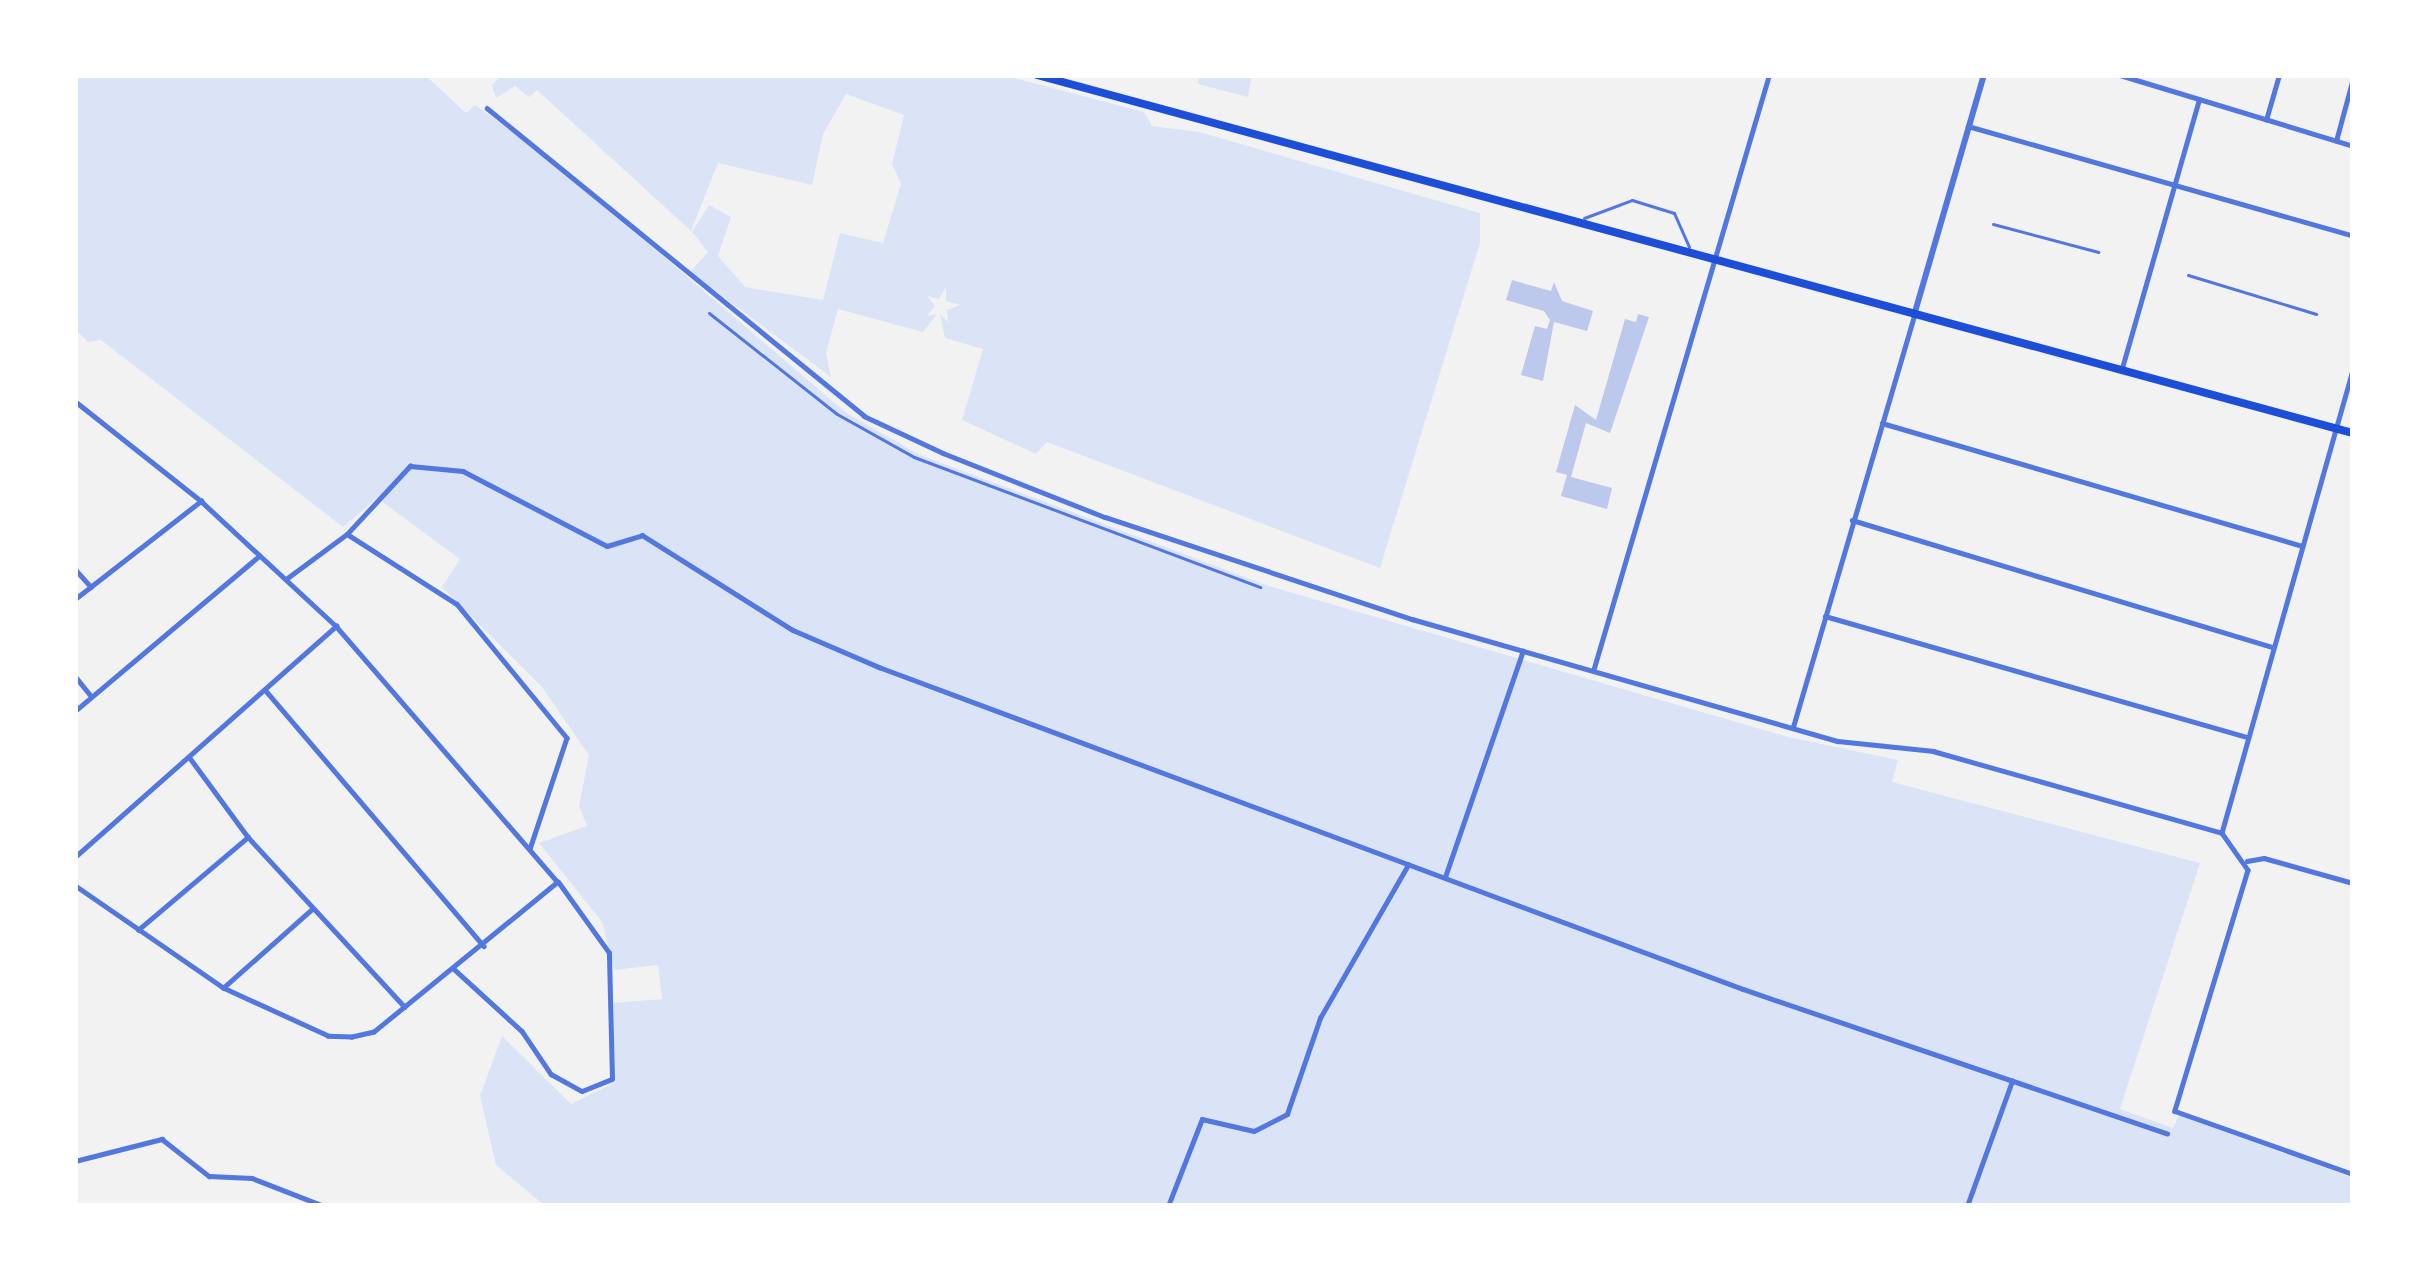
<!DOCTYPE html>
<html>
<head>
<meta charset="utf-8">
<style>
  body { margin:0 }
  #map { position:relative; width:2428px; height:1281px; overflow:hidden; background:#f2f2f2; font-family:"Fira Sans",sans-serif }
  div>[style] { position:absolute }
  .green>* { inset:0; background:#dbe4f7 }
  .building>* { inset:0; background:#bdc9ec }
  .service>* { height:3px; margin:-1.5px; padding:0 1.5px; transform-origin:1.5px; border-radius:1.5px; background:#5277de }
  .minor>* { height:4.5px; margin:-2.25px; padding:0 2.25px; transform-origin:2.25px; border-radius:2.25px; background:#5277de }
  .tertiary>* { height:6px; margin:-3px; padding:0 3px; transform-origin:3px; border-radius:3px; background:#5277de }
  .secondary>* { height:8px; margin:-4px; padding:0 4px; transform-origin:4px; border-radius:4px; background:#1d4ed8 }
  span { translate:-50% -50%; white-space:nowrap; text-align:center; line-height:1.15; -webkit-text-stroke:9px #fff; paint-order:stroke }
  .frame { position:absolute; inset:0; border:78px solid #fff; pointer-events:none }
</style>
</head>
<body>
<div id="map">
  <div class="green">
    <div style="clip-path:polygon(75px 75px,425px 75px,466px 113px,475px 105px,551px 160px,845px 412px,918px 454px,1266px 585px,1788px 737px,1898px 760px,1892px 782px,2200px 863px,2120px 1109px,2173px 1128px,2179px 1115px,2353px 1178px,2353px 1206px,545px 1206px,496px 1165px,480px 1096px,502px 1036px,571px 1104px,614px 1083px,614px 1003px,662px 999px,658px 965px,614px 970px,602px 922px,539px 843px,587px 826px,579px 806px,589px 755px,542px 687px,442px 587px,460px 559px,377px 498px,343px 527px,101px 340px,88px 342px,75px 329px)"></div>
    <div style="clip-path:polygon(502px 75px,1003px 75px,1144px 112px,1152px 126px,1199px 132px,1480px 213px,1480px 243px,1380px 568px,1047px 442px,1036px 454px,962px 420px,983px 349px,945px 338px,940px 314px,948px 322px,947px 310px,961px 305px,946px 301px,946px 287px,939px 299px,927px 296px,935px 306px,927px 316px,937px 314px,923px 332px,838px 309px,826px 353px,831px 377px,690px 272px,708px 252px,692px 232px,709px 205px,731px 217px,718px 256px,745px 287px,823px 300px,840px 233px,883px 243px,901px 184px,892px 164px,904px 115px,846px 94px,823px 134px,812px 185px,718px 163px,691px 231px,537px 90px,529px 97px,515px 86px,496px 98px,492px 85px)"></div>
    <div style="clip-path:polygon(1199px 75px,1252px 75px,1248px 97px,1198px 84px)"></div>
  </div>
  <div class="building">
    <div style="clip-path:polygon(1512px 280px,1551px 291px,1554px 282px,1562px 301px,1593px 311px,1587px 331px,1554px 322px,1543px 381px,1521px 375px,1535px 326px,1547px 329px,1550px 320px,1544px 311px,1506px 300px)"></div>
    <div style="clip-path:polygon(1638px 314px,1649px 317px,1610px 433px,1586px 423px,1571px 477px,1612px 488px,1607px 509px,1561px 496px,1567px 475px,1556px 472px,1575px 405px,1596px 420px,1625px 319px,1636px 322px)"></div>
  </div>
  <div class="service">
    <div style="left:1584px;top:218px;width:51px;rotate:-20.6deg"></div>
    <div style="left:1632px;top:200px;width:44px;rotate:17.2deg"></div>
    <div style="left:1674px;top:213px;width:37px;rotate:66deg"></div>
    <div style="left:1993px;top:224px;width:109px;rotate:14.9deg"></div>
    <div style="left:2188px;top:275px;width:134px;rotate:16.9deg"></div>
    <div style="left:709px;top:313px;width:163px;rotate:38.3deg"></div>
    <div style="left:837px;top:414px;width:88px;rotate:29.2deg"></div>
    <div style="left:914px;top:457px;width:370px;rotate:20.6deg"></div>
  </div>
  <div class="minor">
    <div style="left:2120px;top:75px;width:244px;rotate:16.9deg"></div>
    <div style="left:487px;top:108px;width:487px;rotate:39.2deg"></div>
    <div style="left:864px;top:416px;width:87px;rotate:25.1deg"></div>
    <div style="left:943px;top:453px;width:174px;rotate:21.6deg"></div>
    <div style="left:1105px;top:517px;width:324px;rotate:18.4deg"></div>
    <div style="left:1412px;top:619px;width:443px;rotate:16deg"></div>
    <div style="left:1838px;top:741px;width:96px;rotate:6deg"></div>
    <div style="left:1933px;top:751px;width:300px;rotate:15.8deg"></div>
    <div style="left:2266px;top:120px;width:47px;rotate:-73.9deg"></div>
    <div style="left:1968px;top:126px;width:400px;rotate:15.9deg"></div>
    <div style="left:2336px;top:141px;width:65px;rotate:-74.9deg"></div>
    <div style="left:2122px;top:368px;width:279px;rotate:-74deg"></div>
    <div style="left:2353px;top:370px;width:481px;rotate:105.8deg"></div>
    <div style="left:2222px;top:833px;width:45px;rotate:54.9deg"></div>
    <div style="left:2248px;top:870px;width:252px;rotate:106.9deg"></div>
    <div style="left:2175px;top:1111px;width:189px;rotate:19.5deg"></div>
    <div style="left:75px;top:401px;width:161px;rotate:38.4deg"></div>
    <div style="left:201px;top:501px;width:184px;rotate:42.8deg"></div>
    <div style="left:336px;top:626px;width:339px;rotate:49.1deg"></div>
    <div style="left:558px;top:882px;width:237px;rotate:140.8deg"></div>
    <div style="left:374px;top:1032px;width:23px;rotate:167deg"></div>
    <div style="left:352px;top:1037px;width:24px;rotate:-178deg"></div>
    <div style="left:328px;top:1036px;width:115px;rotate:-155.4deg"></div>
    <div style="left:223px;top:988px;width:180px;rotate:-145.4deg"></div>
    <div style="left:1882px;top:423px;width:438px;rotate:16.3deg"></div>
    <div style="left:1852px;top:520px;width:439px;rotate:16.8deg"></div>
    <div style="left:347px;top:534px;width:130px;rotate:32.5deg"></div>
    <div style="left:457px;top:604px;width:173px;rotate:50.6deg"></div>
    <div style="left:567px;top:738px;width:117px;rotate:108.4deg"></div>
    <div style="left:75px;top:569px;width:24px;rotate:48deg"></div>
    <div style="left:286px;top:579px;width:76px;rotate:-36.4deg"></div>
    <div style="left:347px;top:534px;width:93px;rotate:-47.2deg"></div>
    <div style="left:410px;top:466px;width:53px;rotate:5.4deg"></div>
    <div style="left:463px;top:471px;width:162px;rotate:27.5deg"></div>
    <div style="left:607px;top:546px;width:37px;rotate:-17deg"></div>
    <div style="left:642px;top:535px;width:178px;rotate:32.2deg"></div>
    <div style="left:793px;top:630px;width:94px;rotate:23.3deg"></div>
    <div style="left:879px;top:667px;width:922px;rotate:20.44deg"></div>
    <div style="left:1743px;top:989px;width:448px;rotate:18.8deg"></div>
    <div style="left:75px;top:599px;width:160px;rotate:-37.9deg"></div>
    <div style="left:1825px;top:616px;width:438px;rotate:16deg"></div>
    <div style="left:1594px;top:668px;width:618px;rotate:-73.56deg"></div>
    <div style="left:75px;top:676px;width:26px;rotate:51deg"></div>
    <div style="left:267px;top:692px;width:334px;rotate:49.5deg"></div>
    <div style="left:75px;top:711px;width:241px;rotate:-40.1deg"></div>
    <div style="left:1793px;top:727px;width:433px;rotate:-73.6deg"></div>
    <div style="left:190px;top:758px;width:98px;rotate:53.7deg"></div>
    <div style="left:248px;top:837px;width:231px;rotate:47.3deg"></div>
    <div style="left:75px;top:857px;width:349px;rotate:-41.5deg"></div>
    <div style="left:2247px;top:861px;width:17px;rotate:-10deg"></div>
    <div style="left:2264px;top:858px;width:92px;rotate:15.7deg"></div>
    <div style="left:1445px;top:877px;width:239px;rotate:-71deg"></div>
    <div style="left:138px;top:930px;width:144px;rotate:-40.2deg"></div>
    <div style="left:454px;top:969px;width:92px;rotate:42.4deg"></div>
    <div style="left:522px;top:1031px;width:52px;rotate:56deg"></div>
    <div style="left:551px;top:1074px;width:35px;rotate:29deg"></div>
    <div style="left:582px;top:1091px;width:32px;rotate:-22deg"></div>
    <div style="left:612px;top:1079px;width:126px;rotate:-91.4deg"></div>
    <div style="left:609px;top:953px;width:87px;rotate:-125.7deg"></div>
    <div style="left:223px;top:988px;width:119px;rotate:-41.6deg"></div>
    <div style="left:75px;top:1161px;width:90px;rotate:-14.2deg"></div>
    <div style="left:162px;top:1139px;width:60px;rotate:38.2deg"></div>
    <div style="left:209px;top:1176px;width:43px;rotate:2.7deg"></div>
    <div style="left:252px;top:1178px;width:77px;rotate:21.3deg"></div>
    <div style="left:1168px;top:1206px;width:93px;rotate:-68.7deg"></div>
    <div style="left:1202px;top:1119px;width:53px;rotate:13deg"></div>
    <div style="left:1254px;top:1131px;width:37px;rotate:-27deg"></div>
    <div style="left:1287px;top:1114px;width:102px;rotate:-71deg"></div>
    <div style="left:1320px;top:1018px;width:177px;rotate:-60.1deg"></div>
    <div style="left:1967px;top:1206px;width:133px;rotate:-70.2deg"></div>
  </div>
  <div class="tertiary">
    <div style="left:1915px;top:312px;width:247px;rotate:-73.8deg"></div>
  </div>
  <div class="secondary">
    <div style="left:1037px;top:75px;width:1364px;rotate:15.22deg"></div>
  </div>
  <div class="frame"></div>
</div>
</body>
</html>
